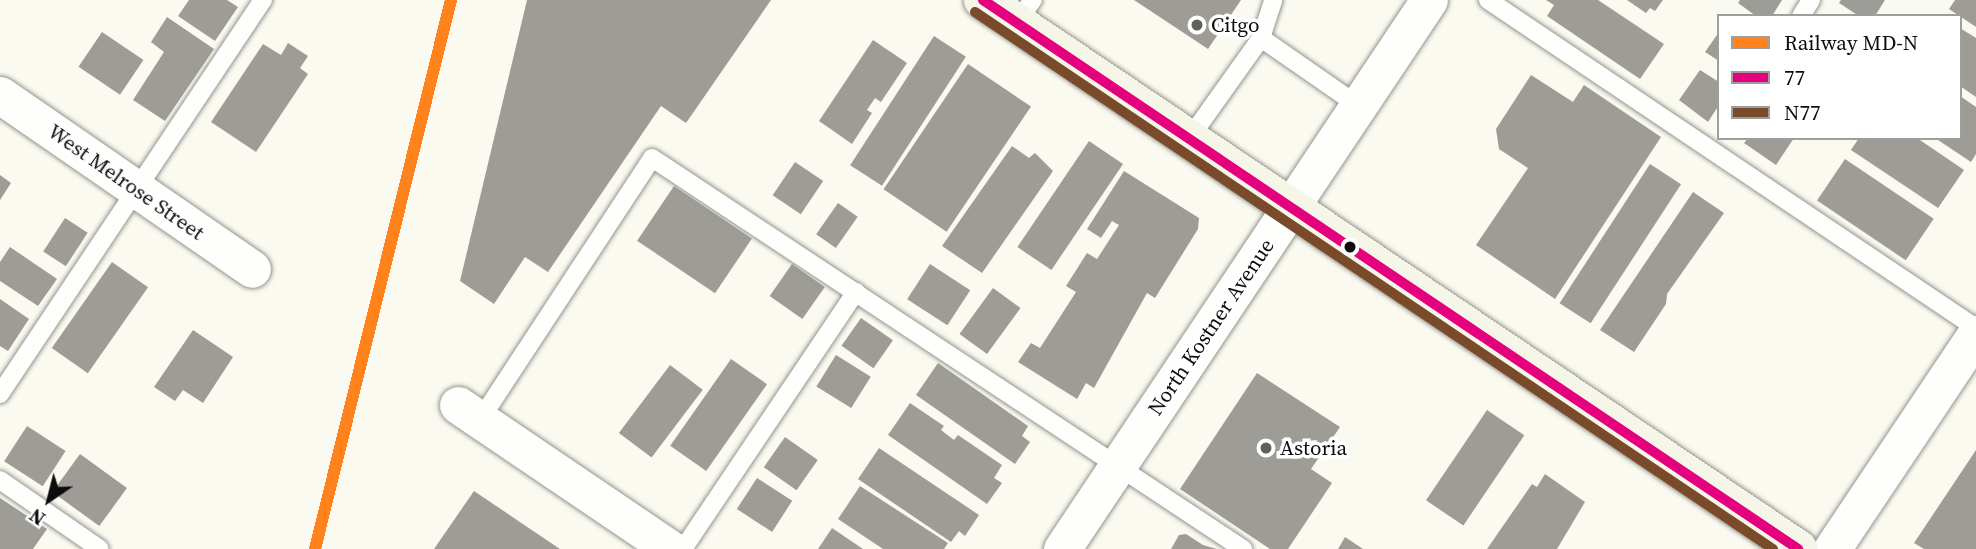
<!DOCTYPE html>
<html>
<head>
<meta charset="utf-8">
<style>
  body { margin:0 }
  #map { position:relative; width:1976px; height:549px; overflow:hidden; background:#fbfaf0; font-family:"Source Serif 4",serif }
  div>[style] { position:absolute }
  .building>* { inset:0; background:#9e9c96; transform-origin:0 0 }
  .roads { filter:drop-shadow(0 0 2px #94948f) drop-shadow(0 0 2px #94948f) }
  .lane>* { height:18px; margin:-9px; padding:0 9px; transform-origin:9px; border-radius:9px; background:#fefefd }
  .street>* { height:37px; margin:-18.5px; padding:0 18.5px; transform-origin:18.5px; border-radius:18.5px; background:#fefefd }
  .secondary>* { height:38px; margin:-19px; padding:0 19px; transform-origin:19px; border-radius:19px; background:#f5f5e8 }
  .bus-1>* { height:10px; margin:-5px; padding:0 5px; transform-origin:5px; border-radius:5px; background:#e5007d }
  .bus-2>* { height:10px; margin:-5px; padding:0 5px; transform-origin:5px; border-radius:5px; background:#7a4b2a }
  .rail-1>* { height:12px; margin:-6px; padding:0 6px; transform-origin:6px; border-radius:6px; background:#ff821d }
  .dots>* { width:19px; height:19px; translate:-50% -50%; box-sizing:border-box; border:4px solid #fff; border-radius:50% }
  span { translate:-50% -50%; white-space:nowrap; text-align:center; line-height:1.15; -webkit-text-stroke:7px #fff; paint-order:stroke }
  .poi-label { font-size:21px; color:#0d0d0d }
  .left { translate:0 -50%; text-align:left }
  .street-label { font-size:21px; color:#0d0d0d }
  .legend { position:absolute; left:1717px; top:14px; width:245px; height:126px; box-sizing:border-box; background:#fff; border:2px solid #9e9e9e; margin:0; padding:9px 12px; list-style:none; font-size:21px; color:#0d0d0d }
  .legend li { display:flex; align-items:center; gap:14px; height:35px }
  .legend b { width:35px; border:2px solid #9e9e9e }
  .north { position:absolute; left:14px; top:465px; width:70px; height:70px; -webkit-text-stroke:5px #fff; paint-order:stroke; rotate:215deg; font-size:19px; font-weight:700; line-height:28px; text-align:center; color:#0d0d0d }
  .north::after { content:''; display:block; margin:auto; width:24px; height:32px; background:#0d0d0d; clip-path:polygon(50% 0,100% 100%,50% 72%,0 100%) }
</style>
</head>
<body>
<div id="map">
  <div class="building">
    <div style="clip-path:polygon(189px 0,227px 0,238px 7px,215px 41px,178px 16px)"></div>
    <div style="clip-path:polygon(527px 0,771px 0,686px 123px,661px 106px,548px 272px,525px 257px,494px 304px,460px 281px)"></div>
    <div style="clip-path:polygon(1134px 0,1241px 0,1208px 49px)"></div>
    <div style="clip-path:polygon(1546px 0,1598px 0,1664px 44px,1640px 79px,1547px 16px,1554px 5px)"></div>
    <div style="clip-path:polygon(1627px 0,1663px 0,1655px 11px,1650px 8px,1646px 13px)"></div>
    <div style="clip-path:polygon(1740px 0,1782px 0,1772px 16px,1756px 16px,1738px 3px)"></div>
    <div style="clip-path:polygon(1841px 0,1885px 0,1875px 16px,1859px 16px,1839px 3px)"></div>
    <div style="clip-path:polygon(1955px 0,1976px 0,1976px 27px,1949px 9px)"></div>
    <div style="clip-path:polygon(167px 17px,214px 49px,165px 121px,133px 100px,164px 52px,151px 42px)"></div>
    <div style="clip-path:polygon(1960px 28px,1976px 38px,1976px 97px,1960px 86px)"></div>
    <div style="left:102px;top:32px;width:50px;height:42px;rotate:34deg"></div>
    <div style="clip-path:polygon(1719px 32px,1719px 61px,1705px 52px)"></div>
    <div style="left:934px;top:36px;width:38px;height:154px;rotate:33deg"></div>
    <div style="clip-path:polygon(873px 40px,907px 63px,881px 102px,875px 98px,867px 110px,872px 113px,852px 144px,819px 121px)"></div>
    <div style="clip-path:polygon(288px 43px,308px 56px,300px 68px,308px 74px,256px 152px,211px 122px,263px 44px,281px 55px)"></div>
    <div style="left:968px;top:64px;width:76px;height:151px;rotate:34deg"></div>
    <div style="clip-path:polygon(1700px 70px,1719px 82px,1719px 105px,1708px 122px,1679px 100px)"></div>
    <div style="clip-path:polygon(1531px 75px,1573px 102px,1584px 85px,1661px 137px,1555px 299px,1476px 245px,1528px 168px,1499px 149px,1496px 129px)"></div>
    <div style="clip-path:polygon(1960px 96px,1976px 107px,1976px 154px,1971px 162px,1935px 138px,1960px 138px)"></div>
    <div style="clip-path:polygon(1748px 138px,1794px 138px,1776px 165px,1744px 143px)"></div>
    <div style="clip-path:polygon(1859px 138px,1917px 138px,1964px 170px,1938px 208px,1851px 150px)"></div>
    <div style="left:1089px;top:141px;width:41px;height:128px;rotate:34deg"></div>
    <div style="clip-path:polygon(1012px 146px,1029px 158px,1035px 153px,1053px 171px,982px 273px,942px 246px)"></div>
    <div style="left:1845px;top:159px;width:107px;height:50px;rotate:34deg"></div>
    <div style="left:795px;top:162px;width:34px;height:40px;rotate:34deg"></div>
    <div style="left:1650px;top:164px;width:37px;height:166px;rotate:33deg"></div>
    <div style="clip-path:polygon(1124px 171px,1199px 218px,1198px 229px,1155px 298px,1147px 293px,1094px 388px,1086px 383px,1077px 399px,1018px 362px,1031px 343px,1040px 348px,1076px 292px,1066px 286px,1087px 253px,1097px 259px,1119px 225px,1112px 221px,1101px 238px,1087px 229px)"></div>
    <div style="clip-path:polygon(0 175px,11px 183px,0 200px)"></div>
    <div style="left:674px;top:186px;width:94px;height:66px;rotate:34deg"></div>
    <div style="clip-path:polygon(1693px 192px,1724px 213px,1667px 294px,1666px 304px,1634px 352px,1600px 330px)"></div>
    <div style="left:838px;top:203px;width:24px;height:38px;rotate:35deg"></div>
    <div style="left:65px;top:218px;width:27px;height:40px;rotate:33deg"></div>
    <div style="clip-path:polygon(10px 247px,57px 279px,38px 306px,0 281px,0 262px)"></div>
    <div style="left:112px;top:262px;width:44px;height:105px;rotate:35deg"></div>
    <div style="left:792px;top:264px;width:40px;height:39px;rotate:35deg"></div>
    <div style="left:930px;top:264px;width:48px;height:42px;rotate:33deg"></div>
    <div style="left:993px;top:288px;width:34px;height:57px;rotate:36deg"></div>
    <div style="clip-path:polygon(0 299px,29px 319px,8px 351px,0 346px)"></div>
    <div style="left:861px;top:318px;width:39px;height:34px;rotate:35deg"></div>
    <div style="clip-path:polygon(193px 330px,233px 357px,203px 403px,183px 390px,175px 401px,154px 387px)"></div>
    <div style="left:836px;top:355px;width:41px;height:37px;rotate:32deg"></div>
    <div style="left:731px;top:359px;width:44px;height:106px;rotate:35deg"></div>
    <div style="clip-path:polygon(938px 363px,1028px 426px,1022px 436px,1030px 442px,1015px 464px,916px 395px)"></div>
    <div style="left:670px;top:365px;width:41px;height:85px;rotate:37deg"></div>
    <div style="clip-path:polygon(1257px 373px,1340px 427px,1311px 469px,1332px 483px,1288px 549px,1270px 549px,1180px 489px)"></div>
    <div style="clip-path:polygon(910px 403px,944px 426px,941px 430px,954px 440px,958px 435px,1002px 465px,994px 478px,1002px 483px,987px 504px,888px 435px)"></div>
    <div style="left:1487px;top:410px;width:45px;height:109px;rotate:34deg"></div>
    <div style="left:27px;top:426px;width:46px;height:42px;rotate:33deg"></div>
    <div style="left:785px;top:437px;width:40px;height:37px;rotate:35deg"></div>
    <div style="clip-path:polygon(879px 448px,979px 515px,965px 536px,959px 531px,951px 542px,858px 479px)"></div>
    <div style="clip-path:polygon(1976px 450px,1976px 549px,1924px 549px,1914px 543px)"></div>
    <div style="left:80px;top:454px;width:58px;height:47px;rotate:36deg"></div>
    <div style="clip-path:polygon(1545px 474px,1585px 502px,1557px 549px,1487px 549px,1532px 484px,1537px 487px)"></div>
    <div style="left:757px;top:478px;width:42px;height:37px;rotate:33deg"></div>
    <div style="clip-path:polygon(860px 486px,948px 543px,944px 549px,883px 549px,838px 519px)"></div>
    <div style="clip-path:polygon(474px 491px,560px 549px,434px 549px)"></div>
    <div style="clip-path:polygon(0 498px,47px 529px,33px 549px,0 549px)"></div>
    <div style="clip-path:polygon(832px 528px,863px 549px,818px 549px)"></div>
    <div style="clip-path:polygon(1186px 534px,1203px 545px,1217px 549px,1171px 549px,1179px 535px)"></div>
    <div style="clip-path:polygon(1345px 537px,1363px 549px,1338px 549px)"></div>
  </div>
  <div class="roads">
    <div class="lane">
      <div style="left:1488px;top:0;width:588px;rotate:33.91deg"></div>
      <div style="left:1801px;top:16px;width:19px;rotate:-58deg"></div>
      <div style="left:1016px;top:23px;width:29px;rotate:-54deg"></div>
      <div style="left:1261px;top:38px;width:119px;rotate:34.8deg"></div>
      <div style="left:1189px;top:139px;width:124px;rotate:-54.5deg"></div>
      <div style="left:1261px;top:38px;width:40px;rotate:-72deg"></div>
      <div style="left:0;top:394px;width:474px;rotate:-56.3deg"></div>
      <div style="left:480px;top:420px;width:313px;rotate:-56.7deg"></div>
      <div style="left:652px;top:158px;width:709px;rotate:33.49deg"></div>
      <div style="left:0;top:480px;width:121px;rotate:34.6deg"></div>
      <div style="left:683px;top:549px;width:310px;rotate:-56.1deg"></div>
    </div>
    <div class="street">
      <div style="left:0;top:95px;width:306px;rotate:34.6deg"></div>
      <div style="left:458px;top:405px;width:257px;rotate:34.1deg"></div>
      <div style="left:1062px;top:549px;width:660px;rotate:-56.24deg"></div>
      <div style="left:1832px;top:549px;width:259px;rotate:-56.2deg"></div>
    </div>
    <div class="secondary">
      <div style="left:983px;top:0;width:983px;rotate:33.96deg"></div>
    </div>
  </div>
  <div class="bus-1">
    <div style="left:983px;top:0;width:983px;rotate:33.96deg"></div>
  </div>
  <div class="bus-2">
    <div style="left:975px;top:12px;width:962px;rotate:33.94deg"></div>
  </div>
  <div class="rail-1">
    <div style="left:315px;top:549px;width:566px;rotate:-76.09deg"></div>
  </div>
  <div class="dots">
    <div style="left:1197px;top:25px;background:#60605c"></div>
    <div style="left:1350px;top:247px;background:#0d0d0d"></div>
    <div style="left:1266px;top:448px;background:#60605c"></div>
  </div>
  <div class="poi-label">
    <span class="left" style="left:1211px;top:25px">Citgo</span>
    <span class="left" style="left:1280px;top:448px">Astoria</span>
  </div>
  <div class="street-label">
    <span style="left:126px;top:182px;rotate:35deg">West Melrose Street</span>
    <span style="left:1211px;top:327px;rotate:-56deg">North Kostner Avenue</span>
  </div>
  <ul class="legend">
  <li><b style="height:9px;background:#ff821d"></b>Railway MD-N</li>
  <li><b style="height:9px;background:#e5007d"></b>77</li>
  <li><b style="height:9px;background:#7a4b2a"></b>N77</li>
  </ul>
  <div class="north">N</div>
</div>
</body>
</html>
